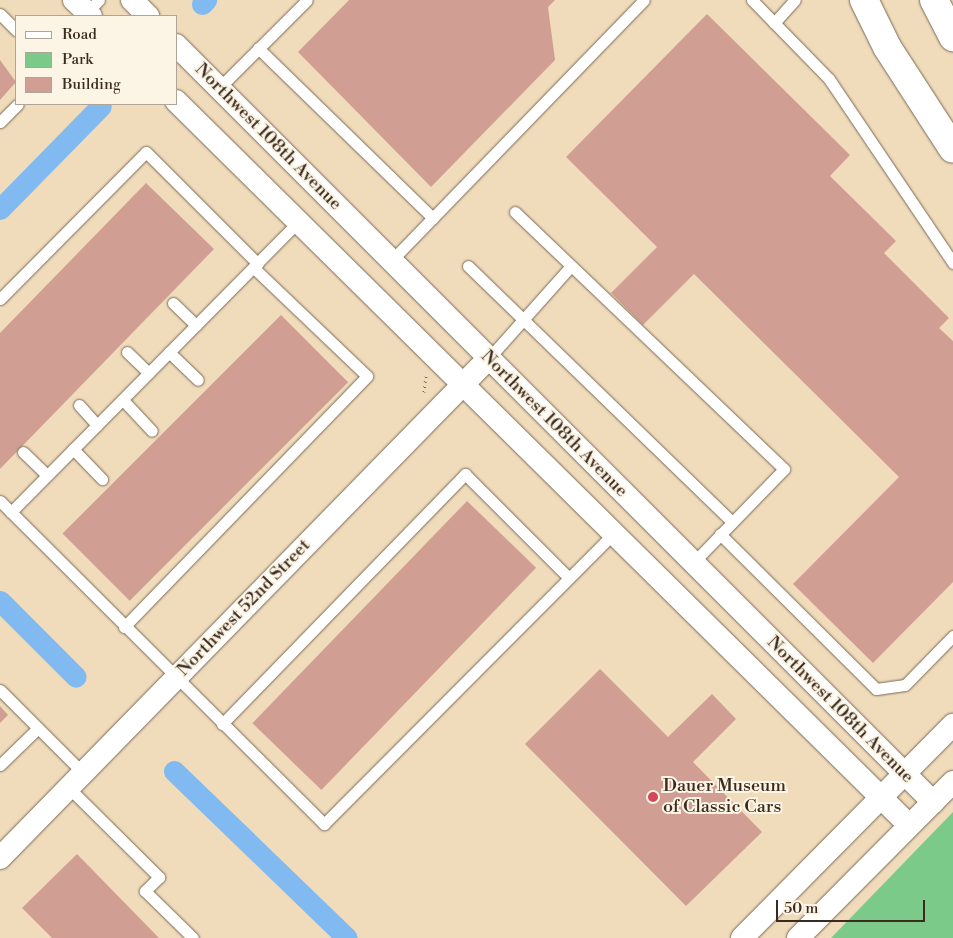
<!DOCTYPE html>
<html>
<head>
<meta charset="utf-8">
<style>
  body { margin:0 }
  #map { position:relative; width:953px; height:938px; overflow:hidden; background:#f0dcbb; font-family:"Libre Bodoni",serif }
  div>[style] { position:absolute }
  .green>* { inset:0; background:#7bca8a }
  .canal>* { height:21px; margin:-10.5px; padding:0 10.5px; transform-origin:10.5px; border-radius:10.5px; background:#81b9f1 }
  .building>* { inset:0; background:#d19e94; transform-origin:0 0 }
  .path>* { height:3px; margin-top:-1.5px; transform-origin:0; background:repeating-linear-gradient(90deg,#7a6855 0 1px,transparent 0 5px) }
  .roads { filter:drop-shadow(0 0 1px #7a6855) drop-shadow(0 0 1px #7a6855) }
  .service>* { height:11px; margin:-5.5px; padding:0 5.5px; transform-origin:5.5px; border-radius:5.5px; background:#fff }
  .minor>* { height:22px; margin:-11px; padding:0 11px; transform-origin:11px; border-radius:11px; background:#fff }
  .secondary>* { height:28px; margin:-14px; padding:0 14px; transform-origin:14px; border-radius:14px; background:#fff }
  .dots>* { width:14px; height:14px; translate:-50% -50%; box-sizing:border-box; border:2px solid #fcf5e5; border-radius:50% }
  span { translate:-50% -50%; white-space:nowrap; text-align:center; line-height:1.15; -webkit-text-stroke:4px #fcf5e5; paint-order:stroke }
  .street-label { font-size:18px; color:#3b2a1e }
  .poi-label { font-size:18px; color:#3b2a1e }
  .left { translate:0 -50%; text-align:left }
  .legend { position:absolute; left:15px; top:15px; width:162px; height:90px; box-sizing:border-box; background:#fcf5e5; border:1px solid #afa495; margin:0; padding:6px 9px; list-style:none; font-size:15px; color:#3b2a1e }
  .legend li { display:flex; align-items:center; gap:10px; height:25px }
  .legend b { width:25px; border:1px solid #afa495 }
  .scale { position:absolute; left:776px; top:900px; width:149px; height:22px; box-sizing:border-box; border:2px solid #3b2a1e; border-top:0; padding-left:6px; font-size:15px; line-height:18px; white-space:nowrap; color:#3b2a1e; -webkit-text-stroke:4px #fcf5e5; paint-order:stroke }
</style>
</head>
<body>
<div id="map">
  <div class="green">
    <div style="clip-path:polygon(953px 812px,953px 938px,831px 938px)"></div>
  </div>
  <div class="canal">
    <div style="left:202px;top:4px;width:6px;rotate:-45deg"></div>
    <div style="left:0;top:209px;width:144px;rotate:-45.6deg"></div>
    <div style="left:0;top:601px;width:107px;rotate:45deg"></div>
    <div style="left:174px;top:771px;width:240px;rotate:44deg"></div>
  </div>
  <div class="building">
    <div style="clip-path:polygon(349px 0,555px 0,548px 7px,555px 60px,431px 187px,298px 52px)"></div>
    <div style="clip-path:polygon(707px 14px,850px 155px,830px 176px,896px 241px,884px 253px,949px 318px,939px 328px,953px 341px,953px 582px,873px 663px,793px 584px,899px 477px,694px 274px,643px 325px,611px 293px,657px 247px,566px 157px)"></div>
    <div style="clip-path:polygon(0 60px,16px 82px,0 100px)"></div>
    <div style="clip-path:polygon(146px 183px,214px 249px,0 469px,0 333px)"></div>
    <div style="left:281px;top:315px;width:95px;height:309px;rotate:45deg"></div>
    <div style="left:467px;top:501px;width:96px;height:309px;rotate:44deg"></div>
    <div style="clip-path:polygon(600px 669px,668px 737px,712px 694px,736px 719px,693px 762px,762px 832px,686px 906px,525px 744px)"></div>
    <div style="clip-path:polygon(0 706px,8px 715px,0 723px)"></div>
    <div style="clip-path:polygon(77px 854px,159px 938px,52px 938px,22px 908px)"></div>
  </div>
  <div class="path">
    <div style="left:424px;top:392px;width:16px;rotate:-83deg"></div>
  </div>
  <div class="roads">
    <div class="service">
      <div style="left:752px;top:0;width:110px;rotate:45.7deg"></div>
      <div style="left:829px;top:79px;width:222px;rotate:56deg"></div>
      <div style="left:0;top:14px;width:23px;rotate:45deg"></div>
      <div style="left:84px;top:15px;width:21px;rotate:-45deg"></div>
      <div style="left:774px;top:23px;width:31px;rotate:-48deg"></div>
      <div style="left:258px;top:48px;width:244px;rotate:44.2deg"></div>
      <div style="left:219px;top:88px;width:124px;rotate:-45deg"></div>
      <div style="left:0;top:122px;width:25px;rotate:-45deg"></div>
      <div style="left:515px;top:212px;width:372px;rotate:43.7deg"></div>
      <div style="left:784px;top:469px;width:131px;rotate:134.1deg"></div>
      <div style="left:391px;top:261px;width:363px;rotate:-45.9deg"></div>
      <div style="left:468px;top:266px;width:368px;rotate:44.1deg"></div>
      <div style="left:0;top:299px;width:207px;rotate:-45.2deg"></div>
      <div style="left:146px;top:152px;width:158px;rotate:45deg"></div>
      <div style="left:173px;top:303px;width:32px;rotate:44deg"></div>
      <div style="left:127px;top:352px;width:30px;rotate:44deg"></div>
      <div style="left:169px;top:352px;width:40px;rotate:44deg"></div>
      <div style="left:489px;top:358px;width:123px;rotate:-48.3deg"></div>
      <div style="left:123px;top:400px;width:42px;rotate:46.9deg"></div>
      <div style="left:79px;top:405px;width:27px;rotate:48deg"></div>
      <div style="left:73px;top:449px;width:42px;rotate:46deg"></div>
      <div style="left:23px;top:452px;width:33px;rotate:44deg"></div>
      <div style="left:0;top:501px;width:16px;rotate:45deg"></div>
      <div style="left:11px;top:512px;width:408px;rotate:-45.3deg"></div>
      <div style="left:11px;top:512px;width:442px;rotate:44.9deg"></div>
      <div style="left:324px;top:824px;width:409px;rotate:-45.1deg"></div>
      <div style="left:720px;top:534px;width:220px;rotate:44.8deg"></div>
      <div style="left:876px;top:689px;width:29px;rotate:-8deg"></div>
      <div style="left:905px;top:685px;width:69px;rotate:-45.6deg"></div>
      <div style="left:124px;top:627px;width:349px;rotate:-45.9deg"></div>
      <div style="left:367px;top:376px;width:156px;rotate:-136.3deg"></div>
      <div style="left:0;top:690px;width:117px;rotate:45deg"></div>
      <div style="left:222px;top:724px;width:349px;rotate:-45.8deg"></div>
      <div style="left:465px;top:474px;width:147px;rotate:45deg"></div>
      <div style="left:0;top:765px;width:53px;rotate:-44.2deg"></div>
      <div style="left:69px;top:788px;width:127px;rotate:44.7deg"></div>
      <div style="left:159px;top:877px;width:20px;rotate:135deg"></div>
      <div style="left:145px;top:891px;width:67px;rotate:44.4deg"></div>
    </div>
    <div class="minor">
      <div style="left:74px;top:0;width:23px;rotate:43deg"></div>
      <div style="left:132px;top:0;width:23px;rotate:45deg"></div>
      <div style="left:176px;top:45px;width:1071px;rotate:45deg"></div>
      <div style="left:176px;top:101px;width:1030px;rotate:44.65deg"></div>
      <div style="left:0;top:858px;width:699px;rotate:-45.64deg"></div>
      <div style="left:742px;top:938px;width:300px;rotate:-45.3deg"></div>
      <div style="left:798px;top:938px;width:220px;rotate:-45.2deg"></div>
    </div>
    <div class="secondary">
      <div style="left:864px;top:0;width:52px;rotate:63.9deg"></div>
      <div style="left:887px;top:47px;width:121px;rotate:57.1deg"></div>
      <div style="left:934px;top:0;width:42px;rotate:62.8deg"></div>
    </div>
  </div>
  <div class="dots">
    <div style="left:653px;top:797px;background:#d1495b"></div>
  </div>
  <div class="street-label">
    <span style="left:268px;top:137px;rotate:45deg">Northwest 108th Avenue</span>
    <span style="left:554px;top:424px;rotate:45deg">Northwest 108th Avenue</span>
    <span style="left:244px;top:608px;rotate:-46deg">Northwest 52nd Street</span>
    <span style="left:840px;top:710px;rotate:45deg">Northwest 108th Avenue</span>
  </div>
  <div class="poi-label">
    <span class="left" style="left:663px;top:797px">Dauer Museum<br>of Classic Cars</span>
  </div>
  <ul class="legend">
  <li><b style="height:6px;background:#fff"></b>Road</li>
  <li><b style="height:14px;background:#7bca8a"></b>Park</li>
  <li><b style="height:14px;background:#d19e94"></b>Building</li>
  </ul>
  <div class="scale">50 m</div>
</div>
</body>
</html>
